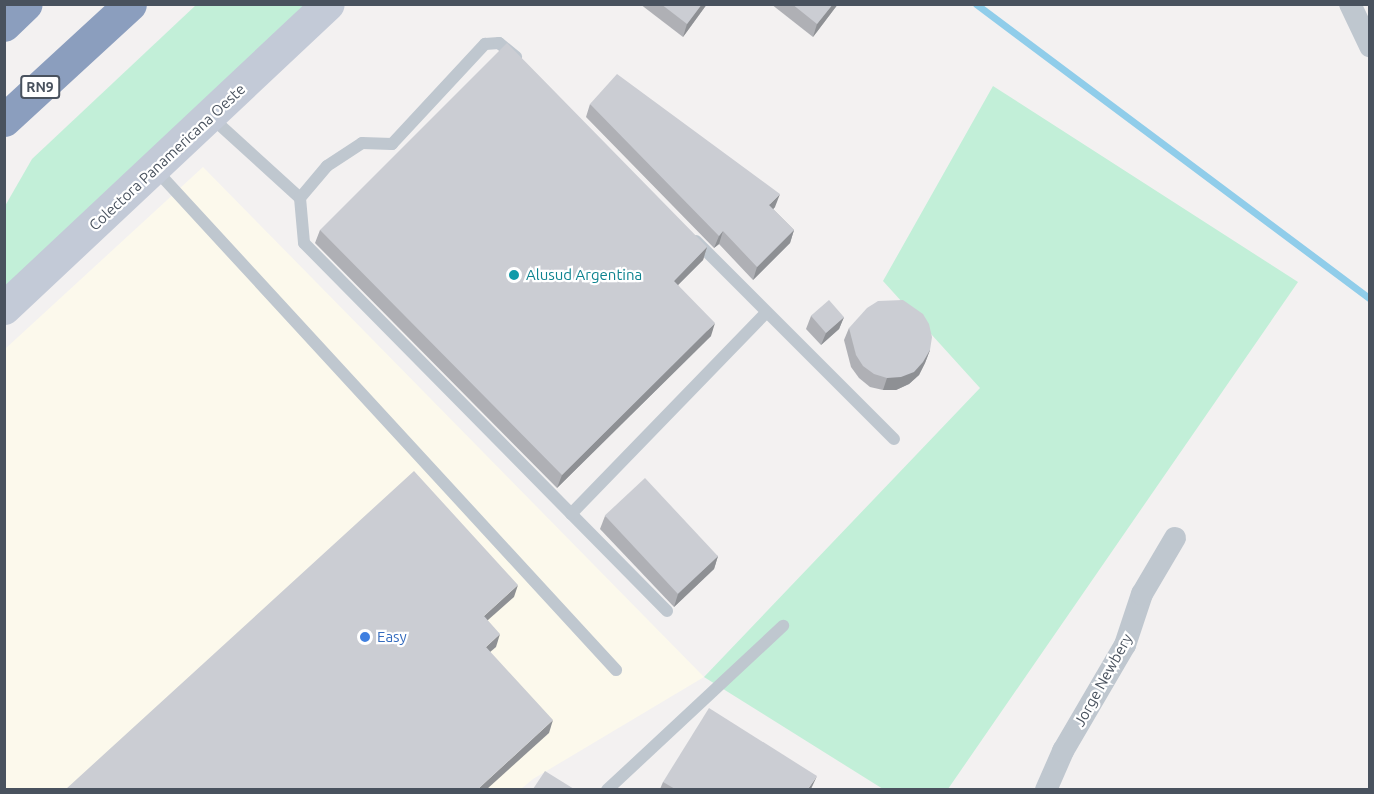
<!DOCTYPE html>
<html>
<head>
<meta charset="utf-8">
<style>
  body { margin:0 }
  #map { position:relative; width:1374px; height:794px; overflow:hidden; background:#f3f1f1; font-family:Ubuntu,sans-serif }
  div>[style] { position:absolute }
  .commercial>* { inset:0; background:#fcf9ec }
  .green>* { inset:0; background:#c2efd8 }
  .stream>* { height:7px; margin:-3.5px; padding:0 3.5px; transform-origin:3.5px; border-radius:3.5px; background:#90cdea }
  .lane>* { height:12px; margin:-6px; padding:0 6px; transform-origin:6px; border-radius:6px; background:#bfc7cf }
  .street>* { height:22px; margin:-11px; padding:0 11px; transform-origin:11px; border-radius:11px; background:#bfc7cf }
  .secondary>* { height:33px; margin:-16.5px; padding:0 16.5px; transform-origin:16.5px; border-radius:16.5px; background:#c3cad7 }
  .highway>* { height:33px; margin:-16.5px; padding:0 16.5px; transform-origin:16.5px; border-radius:16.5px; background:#8b9ebe }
  .wall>* { inset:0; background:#afb0b5 }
  .shaded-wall>* { inset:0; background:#8e9094 }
  .building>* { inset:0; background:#cbcdd3; transform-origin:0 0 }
  .dots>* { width:16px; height:16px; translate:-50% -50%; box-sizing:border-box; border:3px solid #fff; border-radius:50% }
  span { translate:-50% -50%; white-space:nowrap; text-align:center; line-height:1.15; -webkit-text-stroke:4.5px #fff; paint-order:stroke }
  .shield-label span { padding:2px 4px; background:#fff; border:2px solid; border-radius:4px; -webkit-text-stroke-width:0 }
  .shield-label { font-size:14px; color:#49525e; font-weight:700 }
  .street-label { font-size:15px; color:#49525e }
  .culture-label { font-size:15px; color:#0d838f }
  .left { translate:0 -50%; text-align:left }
  .shop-label { font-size:15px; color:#366cbe }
  .frame { position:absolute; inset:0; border:6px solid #49525e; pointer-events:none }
</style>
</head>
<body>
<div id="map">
  <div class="commercial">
    <div style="clip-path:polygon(203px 167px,704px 677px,533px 779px,521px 789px,5px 790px,5px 349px)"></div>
  </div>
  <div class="green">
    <div style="clip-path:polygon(196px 5px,309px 5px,5px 291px,5px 206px,32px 159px)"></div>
    <div style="clip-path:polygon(993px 86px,1298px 282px,948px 789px,883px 789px,704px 677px,980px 388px,883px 281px)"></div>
  </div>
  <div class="stream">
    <div style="left:976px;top:4px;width:492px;rotate:36.8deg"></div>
  </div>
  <div class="lane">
    <div style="left:211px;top:117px;width:120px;rotate:42.3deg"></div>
    <div style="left:300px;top:198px;width:45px;rotate:84.9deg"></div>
    <div style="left:304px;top:243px;width:517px;rotate:45.39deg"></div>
    <div style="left:155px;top:169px;width:681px;rotate:47.38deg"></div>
    <div style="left:300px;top:198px;width:42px;rotate:-49.8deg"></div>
    <div style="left:327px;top:166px;width:42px;rotate:-33.3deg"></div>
    <div style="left:362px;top:143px;width:30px;rotate:2deg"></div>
    <div style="left:392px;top:144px;width:137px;rotate:-47.1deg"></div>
    <div style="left:485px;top:44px;width:14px;rotate:-4deg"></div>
    <div style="left:499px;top:43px;width:22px;rotate:39deg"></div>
    <div style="left:696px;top:241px;width:280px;rotate:45deg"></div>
    <div style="left:571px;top:514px;width:280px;rotate:-45.9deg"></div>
    <div style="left:607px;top:790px;width:241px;rotate:-43deg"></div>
  </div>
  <div class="street">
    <div style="left:1350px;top:4px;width:47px;rotate:64.5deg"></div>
    <div style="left:1046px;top:790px;width:43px;rotate:-66.4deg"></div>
    <div style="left:1063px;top:751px;width:123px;rotate:-59.7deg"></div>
    <div style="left:1125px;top:645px;width:54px;rotate:-71.6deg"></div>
    <div style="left:1142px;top:594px;width:65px;rotate:-59.5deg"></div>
  </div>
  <div class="secondary">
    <div style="left:4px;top:308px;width:444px;rotate:-43.2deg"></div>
  </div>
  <div class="highway">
    <div style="left:4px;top:25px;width:30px;rotate:-44deg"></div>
    <div style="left:4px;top:120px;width:171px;rotate:-42.6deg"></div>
  </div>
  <div class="wall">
    <div style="clip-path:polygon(640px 4px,707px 4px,683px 37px)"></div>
    <div style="clip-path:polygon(771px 4px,838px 4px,813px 37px)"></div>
    <div style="clip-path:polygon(590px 104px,775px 207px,773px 209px,794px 230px,790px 243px,753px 280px,719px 244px,714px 248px,586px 117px)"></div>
    <div style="clip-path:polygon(320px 230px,707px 247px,703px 260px,678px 285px,711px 336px,557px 488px,315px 243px)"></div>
    <div style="clip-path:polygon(811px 316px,844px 317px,839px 329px,821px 345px,806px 329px)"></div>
    <div style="clip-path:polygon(849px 328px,930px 350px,925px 363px,919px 375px,909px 384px,896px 390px,883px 390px,870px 387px,859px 378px,851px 367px,844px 340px)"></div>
    <div style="clip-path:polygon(605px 516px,718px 556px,714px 569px,674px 607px,600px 529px)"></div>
    <div style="clip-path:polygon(663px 782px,811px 789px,660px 789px)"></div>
  </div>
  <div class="shaded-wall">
    <div style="clip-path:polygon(702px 4px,707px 4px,683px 37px,687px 24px)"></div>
    <div style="clip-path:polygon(833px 4px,838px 4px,813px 37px,817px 24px)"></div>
    <div style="clip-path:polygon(780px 194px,775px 207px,765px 218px,769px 205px)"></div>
    <div style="clip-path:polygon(794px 230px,790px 243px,753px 280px,757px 267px)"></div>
    <div style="clip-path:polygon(723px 231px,719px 244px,714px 248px,719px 236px)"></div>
    <div style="clip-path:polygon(707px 247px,703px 260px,669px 294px,674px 281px)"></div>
    <div style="clip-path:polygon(844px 317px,839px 329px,821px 345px,826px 333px)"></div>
    <div style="clip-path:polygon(715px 323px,711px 336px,557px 488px,562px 475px)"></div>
    <div style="clip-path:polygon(930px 350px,925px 363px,919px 375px,909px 384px,896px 390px,883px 390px,887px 378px)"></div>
    <div style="clip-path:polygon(718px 556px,714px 569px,674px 607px,678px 594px)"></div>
    <div style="clip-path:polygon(518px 585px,514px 597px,479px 628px,484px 616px)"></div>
    <div style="clip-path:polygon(500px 634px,496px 647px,482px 659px,486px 647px)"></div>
    <div style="clip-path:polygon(553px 720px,549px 733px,487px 789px,478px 789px)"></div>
    <div style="clip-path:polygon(817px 776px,811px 789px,808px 789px)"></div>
  </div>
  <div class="building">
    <div style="clip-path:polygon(661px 4px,702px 4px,687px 24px)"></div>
    <div style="clip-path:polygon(792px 4px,833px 4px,817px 24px)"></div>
    <div style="clip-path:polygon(507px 43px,707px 247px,674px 281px,715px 323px,562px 475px,320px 230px)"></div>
    <div style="clip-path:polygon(617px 74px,780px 194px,769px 205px,794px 230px,757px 267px,723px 231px,719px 236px,590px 104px)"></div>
    <div style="left:829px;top:300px;width:23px;height:24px;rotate:49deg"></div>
    <div style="clip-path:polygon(903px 300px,923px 314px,929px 324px,932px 337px,930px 350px,923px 362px,914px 372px,901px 377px,887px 378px,874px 374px,863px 366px,856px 355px,849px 328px,867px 308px,878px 301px)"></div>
    <div style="clip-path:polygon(414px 471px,518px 585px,484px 616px,500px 634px,486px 647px,553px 720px,478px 789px,66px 789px)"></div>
    <div style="left:645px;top:478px;width:107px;height:55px;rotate:47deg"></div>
    <div style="clip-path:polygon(709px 708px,817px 776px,808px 789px,675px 789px,663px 782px)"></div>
    <div style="clip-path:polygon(545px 771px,574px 789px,533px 789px)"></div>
  </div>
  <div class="dots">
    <div style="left:514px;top:275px;background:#0f9aa8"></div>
    <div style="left:365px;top:637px;background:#3f7fe0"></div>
  </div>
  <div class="shield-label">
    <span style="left:40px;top:87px">RN9</span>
  </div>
  <div class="street-label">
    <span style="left:167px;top:157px;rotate:-43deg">Colectora Panamericana Oeste</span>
    <span style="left:1103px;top:680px;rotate:-61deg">Jorge Newbery</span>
  </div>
  <div class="culture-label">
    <span class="left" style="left:526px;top:275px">Alusud Argentina</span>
  </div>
  <div class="shop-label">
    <span class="left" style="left:377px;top:637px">Easy</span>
  </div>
  <div class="frame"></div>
</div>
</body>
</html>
